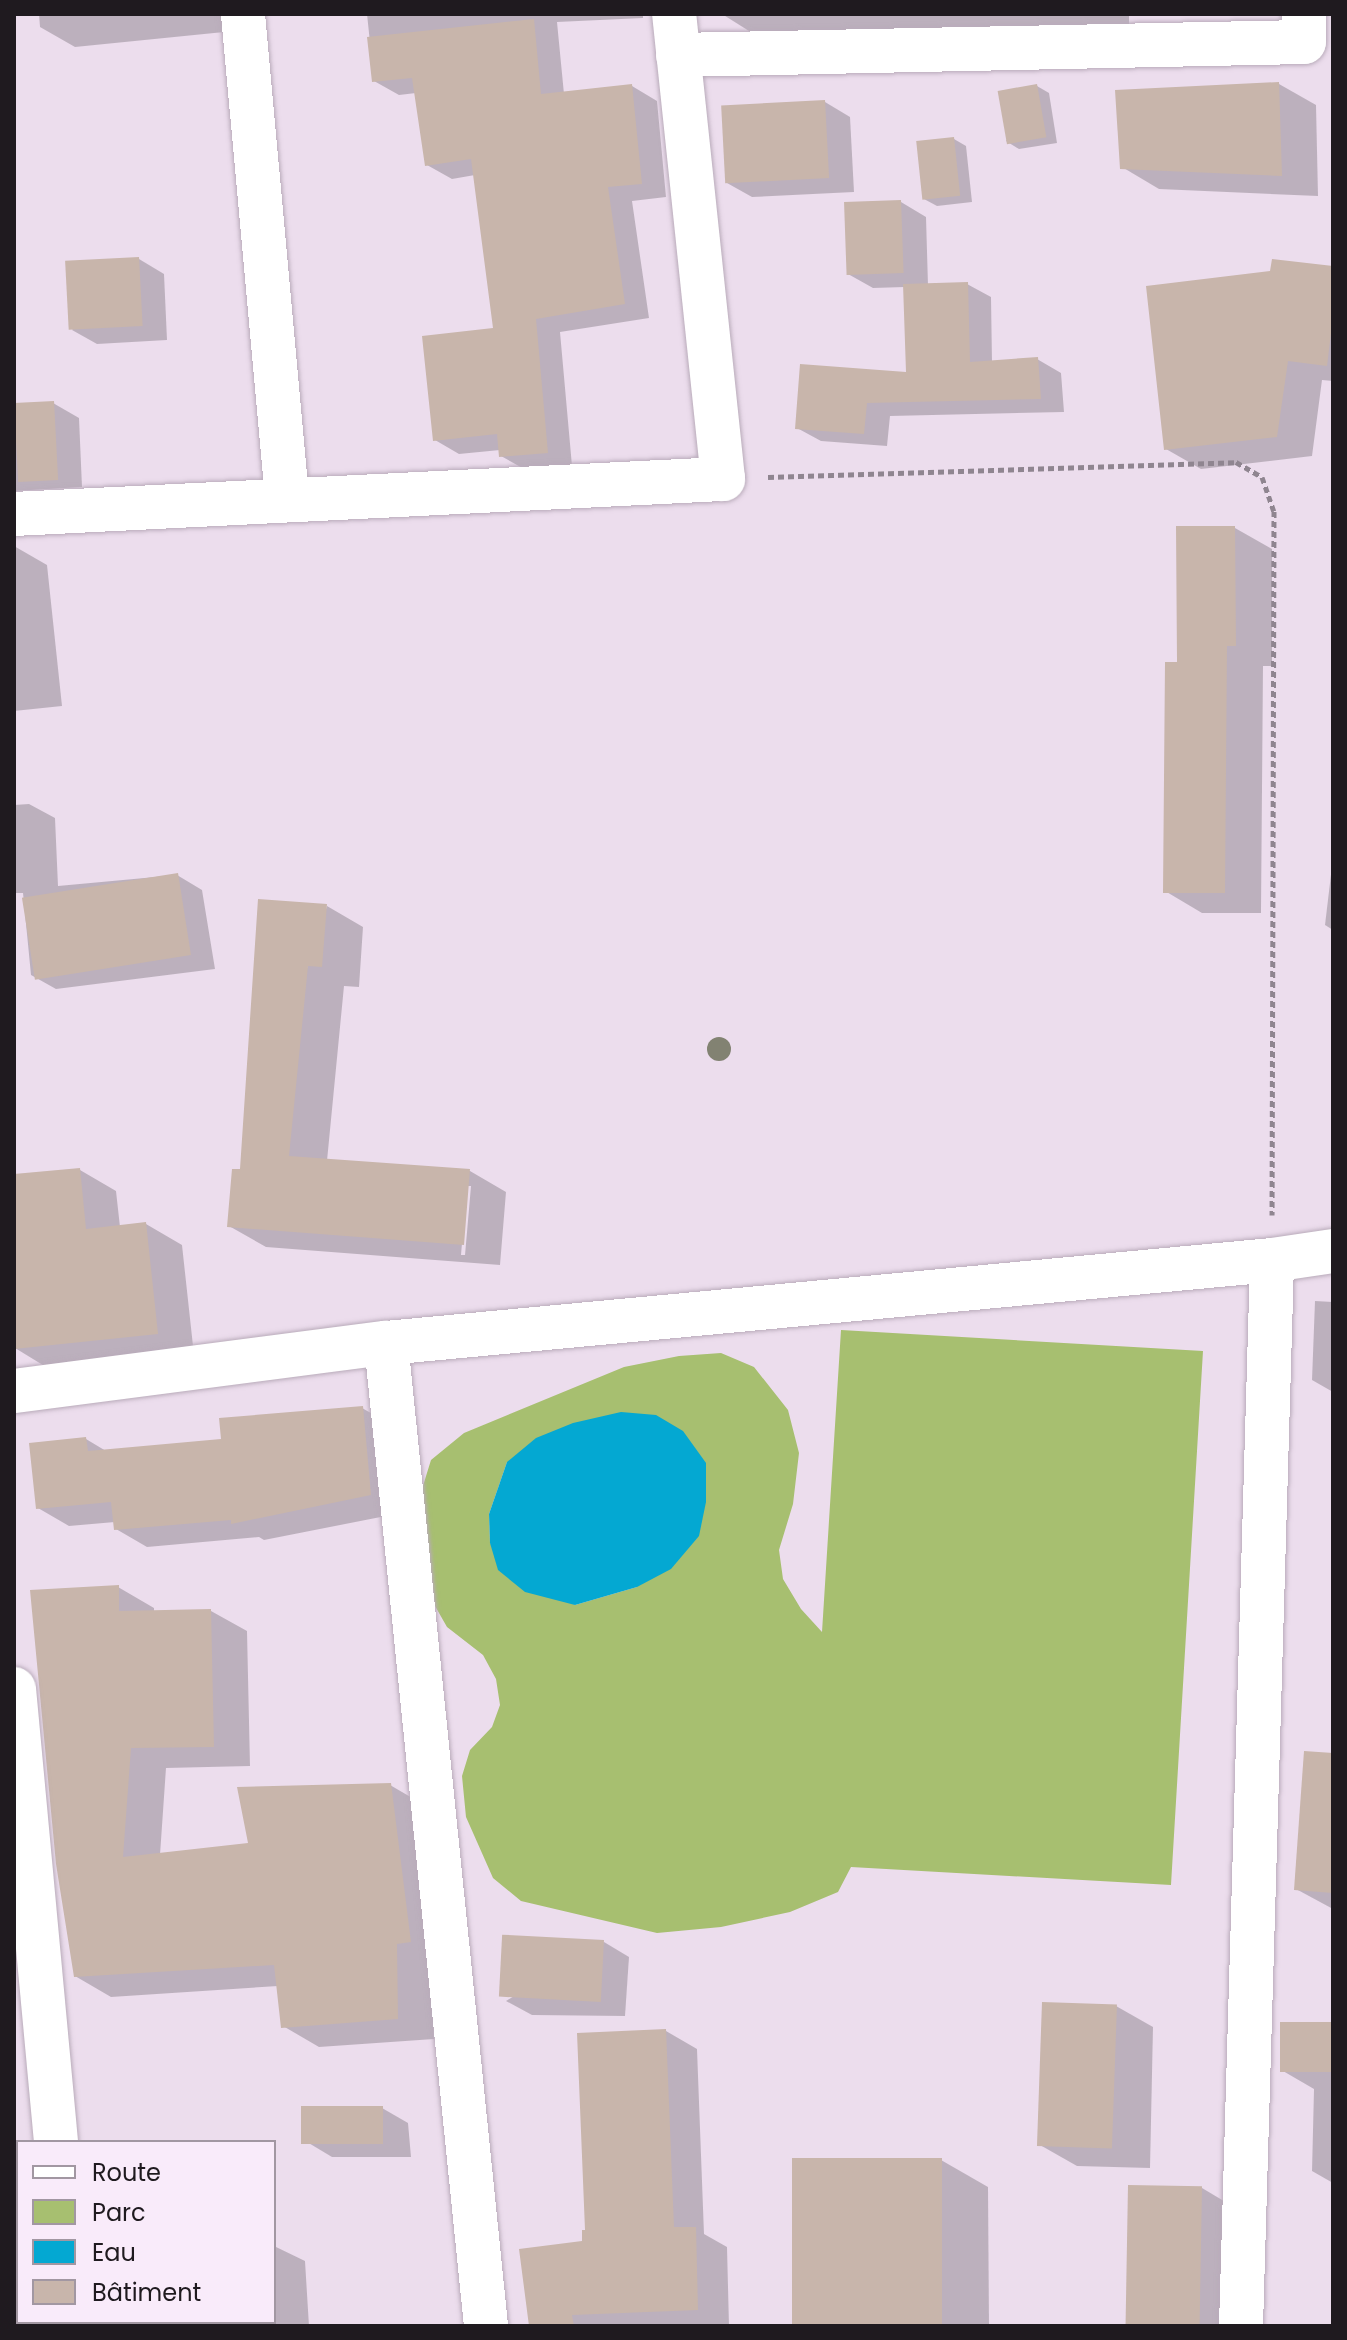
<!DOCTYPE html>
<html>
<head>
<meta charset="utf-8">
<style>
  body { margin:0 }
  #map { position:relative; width:1347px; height:2340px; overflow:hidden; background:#ecdded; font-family:Poppins,sans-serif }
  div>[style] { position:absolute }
  .green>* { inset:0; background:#a7bf70 }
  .water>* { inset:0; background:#04a8d2 }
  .shadow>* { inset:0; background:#0003 }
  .building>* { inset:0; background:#c8b5ab; transform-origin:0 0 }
  .path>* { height:5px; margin-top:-2.5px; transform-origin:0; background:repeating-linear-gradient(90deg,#8f8590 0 6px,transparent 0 10px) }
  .roads { filter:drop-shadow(0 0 2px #b9abba) drop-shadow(0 0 2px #b9abba) }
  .minor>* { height:44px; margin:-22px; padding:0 22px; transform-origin:22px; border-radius:22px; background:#fff }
  .trees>* { width:24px; height:24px; margin:-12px; border-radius:50%; background:#828272 }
  span { translate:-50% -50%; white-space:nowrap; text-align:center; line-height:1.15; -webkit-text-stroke:6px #f9ebfa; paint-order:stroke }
  .frame { position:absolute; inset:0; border:16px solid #1f1a1f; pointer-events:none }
  .legend { position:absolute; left:16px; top:2140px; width:260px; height:184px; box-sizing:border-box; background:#f9ebfa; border:2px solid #a297a2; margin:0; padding:10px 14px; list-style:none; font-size:24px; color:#1f1a1f }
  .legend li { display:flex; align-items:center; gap:16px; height:40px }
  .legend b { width:40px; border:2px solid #a297a2 }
</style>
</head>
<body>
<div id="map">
  <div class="green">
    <div style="clip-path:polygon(evenodd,841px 1330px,1203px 1351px,1171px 1885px,851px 1867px,838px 1892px,790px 1912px,721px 1927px,657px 1933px,521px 1901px,493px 1878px,466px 1817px,462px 1776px,470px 1750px,492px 1727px,500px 1705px,496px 1679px,483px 1655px,447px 1627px,435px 1606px,422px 1489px,431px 1460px,464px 1433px,624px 1367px,679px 1356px,721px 1353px,754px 1367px,788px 1410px,799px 1453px,793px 1504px,779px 1550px,783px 1579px,801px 1609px,822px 1632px,841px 1330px,507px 1462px,637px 1587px,575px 1605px,490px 1543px,489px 1514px,507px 1462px)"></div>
  </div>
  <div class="water">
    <div style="clip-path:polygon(621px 1412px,656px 1415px,683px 1431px,706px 1463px,706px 1502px,699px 1536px,671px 1569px,637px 1587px,575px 1605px,525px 1592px,498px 1570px,490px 1543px,489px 1514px,507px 1462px,536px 1438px,573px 1423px)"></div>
  </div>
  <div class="shadow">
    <div style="clip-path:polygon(39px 14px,252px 14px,254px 29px,75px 47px,40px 27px)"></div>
    <div style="clip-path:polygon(367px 14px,643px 14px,643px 18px,557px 22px,564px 94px,632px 86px,657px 101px,666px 197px,632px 201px,649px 318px,560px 332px,572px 466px,526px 470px,501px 456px,500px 450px,459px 454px,435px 440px,495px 330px,475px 175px,452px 179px,427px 165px,416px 93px,399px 95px,374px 81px)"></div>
    <div style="clip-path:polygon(722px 14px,1129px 14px,1129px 31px,757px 36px)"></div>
    <div style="clip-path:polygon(1279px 84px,1316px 105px,1318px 196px,1159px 189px,1122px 167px)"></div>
    <div style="clip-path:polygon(1037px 86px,1049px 93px,1057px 143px,1019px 149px,1006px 141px)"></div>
    <div style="clip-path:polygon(825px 102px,850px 117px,854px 192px,752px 197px,727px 183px)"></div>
    <div style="clip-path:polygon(954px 139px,966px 146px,972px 202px,937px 206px,924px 199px)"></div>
    <div style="clip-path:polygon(901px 202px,926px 217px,928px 285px,967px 284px,991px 297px,992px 362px,1037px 359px,1061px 373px,1064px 412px,890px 416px,887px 446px,821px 441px,797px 428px,908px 375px,905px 287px,873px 288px,848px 274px)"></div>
    <div style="clip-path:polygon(139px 259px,164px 274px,167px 340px,97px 344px,72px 330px)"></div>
    <div style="clip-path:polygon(1333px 268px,1333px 381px,1322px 380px,1312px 456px,1201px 469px,1166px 449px)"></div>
    <div style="clip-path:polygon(53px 403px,79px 418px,82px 487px,14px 491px,14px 405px)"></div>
    <div style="clip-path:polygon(1235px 528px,1272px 549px,1272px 666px,1263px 666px,1261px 913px,1202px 913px,1165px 891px)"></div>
    <div style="clip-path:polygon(14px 546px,47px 565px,62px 706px,14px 711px)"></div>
    <div style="clip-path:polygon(29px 804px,55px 818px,58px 886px,177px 875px,202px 890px,215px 969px,56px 989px,31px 975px,23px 893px,14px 893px,14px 805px)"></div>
    <div style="clip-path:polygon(1332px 866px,1333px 866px,1333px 930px,1325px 925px)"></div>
    <div style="clip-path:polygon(evenodd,327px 906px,363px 927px,359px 987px,344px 986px,327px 1161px,470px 1171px,506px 1192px,500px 1265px,266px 1247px,229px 1226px,242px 1171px,327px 906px,467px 1186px,471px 1186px,465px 1255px,461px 1255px,467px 1186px)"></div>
    <div style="clip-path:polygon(80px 1170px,116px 1191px,120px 1227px,146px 1224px,182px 1245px,194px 1355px,51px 1370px,15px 1348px,14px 1176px)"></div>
    <div style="clip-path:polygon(1315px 1301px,1333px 1302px,1333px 1392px,1312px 1380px)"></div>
    <div style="clip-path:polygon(362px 1408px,394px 1426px,401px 1513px,264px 1540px,259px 1537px,147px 1547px,116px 1529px,115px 1522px,69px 1526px,38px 1508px,86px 1439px,106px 1451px,224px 1440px)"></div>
    <div style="clip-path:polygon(118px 1587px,154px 1608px,154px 1612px,211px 1611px,247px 1631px,250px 1766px,166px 1768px,160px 1855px,250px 1845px,390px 1785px,426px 1806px,434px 2039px,319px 2047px,283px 2026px,278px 1986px,111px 1997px,75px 1976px)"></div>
    <div style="clip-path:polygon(1333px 1763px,1333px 1909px,1296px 1889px)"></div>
    <div style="clip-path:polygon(604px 1942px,629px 1957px,625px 2016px,532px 2015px,506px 2001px)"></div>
    <div style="clip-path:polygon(1116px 2006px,1153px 2027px,1150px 2168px,1077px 2166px,1040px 2145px)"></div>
    <div style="clip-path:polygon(1333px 2024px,1333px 2183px,1312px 2171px,1314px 2089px,1283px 2071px)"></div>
    <div style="clip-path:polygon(666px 2031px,697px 2049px,704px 2234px,727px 2247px,729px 2326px,531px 2326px,584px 2243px)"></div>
    <div style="clip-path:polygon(382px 2108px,408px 2123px,411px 2157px,332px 2157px,307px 2142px)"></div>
    <div style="clip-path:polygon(941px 2160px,988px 2187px,989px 2326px,795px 2326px)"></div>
    <div style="clip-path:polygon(1202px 2188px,1239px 2210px,1235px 2326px,1126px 2326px)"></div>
    <div style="clip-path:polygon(274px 2246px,305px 2261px,309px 2326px,206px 2326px,205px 2322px,274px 2322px)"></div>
  </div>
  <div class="building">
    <div style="clip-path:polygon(534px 19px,541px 94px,632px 84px,642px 184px,608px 187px,625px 304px,536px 319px,548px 453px,499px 457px,497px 434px,433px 441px,422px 336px,493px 328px,471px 159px,425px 166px,412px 78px,372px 82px,367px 37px)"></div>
    <div style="clip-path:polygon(1279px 82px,1282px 176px,1120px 169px,1115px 90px)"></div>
    <div style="left:1037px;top:84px;width:54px;height:40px;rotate:80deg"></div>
    <div style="left:825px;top:100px;width:78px;height:104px;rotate:87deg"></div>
    <div style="left:954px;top:137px;width:59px;height:38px;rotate:84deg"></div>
    <div style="left:901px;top:200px;width:73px;height:57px;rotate:88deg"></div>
    <div style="left:139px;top:257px;width:69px;height:74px;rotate:87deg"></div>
    <div style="clip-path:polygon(1272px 259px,1333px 266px,1333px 317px,1327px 366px,1288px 361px,1277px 437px,1164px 450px,1146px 286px,1270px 271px)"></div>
    <div style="clip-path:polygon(968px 282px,970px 362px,1038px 357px,1041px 399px,867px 403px,864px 434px,795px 429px,800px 364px,906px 372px,903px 284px)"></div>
    <div style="left:54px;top:401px;width:79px;height:40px;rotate:87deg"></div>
    <div style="clip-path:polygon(1176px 526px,1235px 526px,1236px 646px,1227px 646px,1225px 893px,1163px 893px,1165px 662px,1177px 662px)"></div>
    <div style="left:178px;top:873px;width:83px;height:158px;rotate:81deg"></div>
    <div style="clip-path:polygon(258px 899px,327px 904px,322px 967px,308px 966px,289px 1156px,470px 1169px,464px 1245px,227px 1227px,232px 1169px,240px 1169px)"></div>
    <div style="clip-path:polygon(80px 1168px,86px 1229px,146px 1222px,158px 1334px,14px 1349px,14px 1174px)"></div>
    <div style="clip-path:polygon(363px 1406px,371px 1495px,231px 1524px,231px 1520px,114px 1530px,111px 1502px,36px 1509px,29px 1443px,86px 1437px,88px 1451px,221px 1439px,219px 1418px)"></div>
    <div style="clip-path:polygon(119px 1585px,119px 1611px,211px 1609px,214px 1747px,131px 1748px,123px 1857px,248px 1843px,237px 1787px,391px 1783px,411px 1942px,397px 1944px,398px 2019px,281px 2028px,274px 1965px,74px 1977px,56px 1864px,30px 1590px)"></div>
    <div style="clip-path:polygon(1304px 1751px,1333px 1753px,1333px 1893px,1294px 1890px)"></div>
    <div style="left:604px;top:1940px;width:62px;height:102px;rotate:93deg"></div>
    <div style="left:1042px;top:2002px;width:75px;height:144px;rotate:2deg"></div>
    <div style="left:1280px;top:2022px;width:53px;height:50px"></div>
    <div style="clip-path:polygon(666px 2029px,674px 2227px,696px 2227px,698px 2310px,572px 2315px,574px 2326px,529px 2326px,519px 2249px,582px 2241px,582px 2230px,585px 2230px,577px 2033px)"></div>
    <div style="left:301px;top:2106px;width:82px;height:38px"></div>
    <div style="left:942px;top:2158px;width:168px;height:150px;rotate:90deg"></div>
    <div style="left:1128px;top:2185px;width:74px;height:141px;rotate:1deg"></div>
  </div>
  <div class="path">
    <div style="left:768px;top:477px;width:468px;rotate:-1.8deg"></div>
    <div style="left:1236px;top:462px;width:30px;rotate:30deg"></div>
    <div style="left:1262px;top:477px;width:36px;rotate:71deg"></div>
    <div style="left:1274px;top:511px;width:704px;rotate:90.16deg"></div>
  </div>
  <div class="roads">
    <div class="minor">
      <div style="left:243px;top:14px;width:488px;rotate:84.8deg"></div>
      <div style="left:678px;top:55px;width:626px;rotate:-1.19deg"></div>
      <div style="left:1304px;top:42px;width:28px;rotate:-90deg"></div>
      <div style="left:14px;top:514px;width:710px;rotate:-2.83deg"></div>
      <div style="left:723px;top:479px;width:468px;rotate:-96deg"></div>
      <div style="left:386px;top:1343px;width:988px;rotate:84.19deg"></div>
      <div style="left:14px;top:1391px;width:375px;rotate:-7.4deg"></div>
      <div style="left:386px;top:1343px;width:890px;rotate:-5.35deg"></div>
      <div style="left:1272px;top:1260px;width:62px;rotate:-8.4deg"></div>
      <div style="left:14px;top:1689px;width:455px;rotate:84.7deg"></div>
      <div style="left:72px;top:2322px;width:4px;rotate:76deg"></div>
      <div style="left:1241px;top:2326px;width:1066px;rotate:-88.33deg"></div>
    </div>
  </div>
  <div class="trees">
    <div style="left:719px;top:1049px"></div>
  </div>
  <div class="frame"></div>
  <ul class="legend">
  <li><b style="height:10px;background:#fff"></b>Route</li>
  <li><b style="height:22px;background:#a7bf70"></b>Parc</li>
  <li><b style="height:22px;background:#04a8d2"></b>Eau</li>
  <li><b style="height:22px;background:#c8b5ab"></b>Bâtiment</li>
  </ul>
</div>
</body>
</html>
